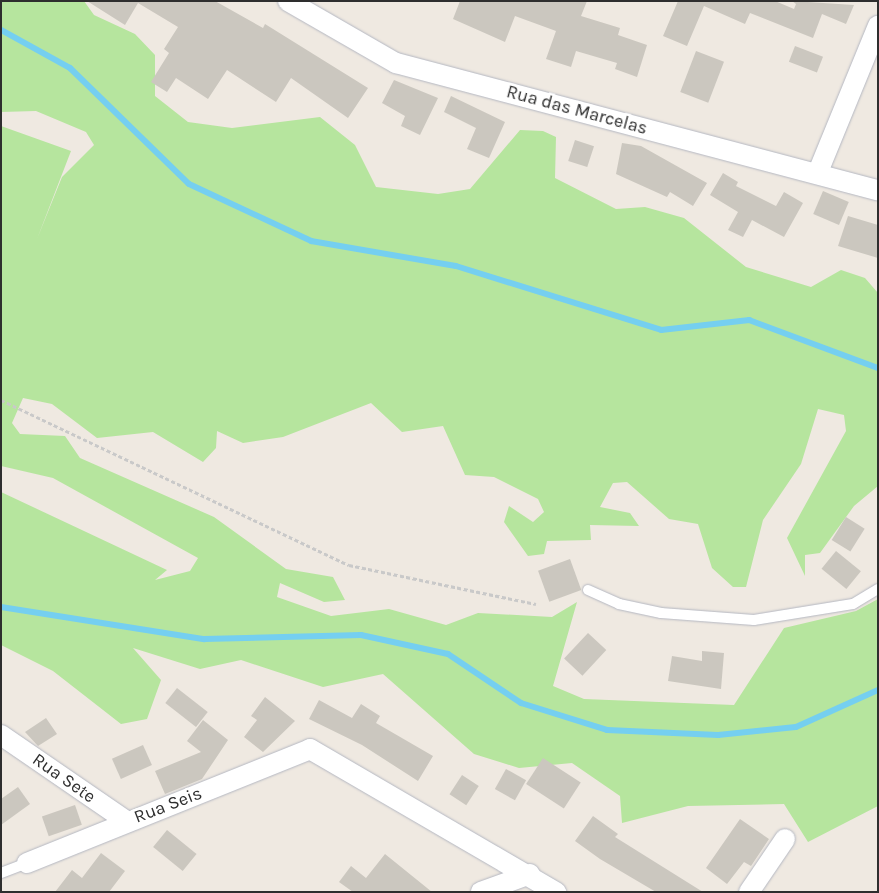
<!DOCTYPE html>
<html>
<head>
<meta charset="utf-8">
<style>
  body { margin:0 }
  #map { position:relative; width:879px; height:893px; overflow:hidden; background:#efe9e1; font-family:Karla,sans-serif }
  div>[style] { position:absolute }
  .green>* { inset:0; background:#b6e59e }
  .stream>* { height:6px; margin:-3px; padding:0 3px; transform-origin:3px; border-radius:3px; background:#75cff0 }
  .building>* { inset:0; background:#cbc7bf; transform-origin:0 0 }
  .path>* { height:3px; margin-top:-1.5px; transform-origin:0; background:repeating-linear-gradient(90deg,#c9c9c9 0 4px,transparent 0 6.5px) }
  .roads { filter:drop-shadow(0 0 1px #b4b7c1) drop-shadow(0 0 1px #b4b7c1) }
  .lane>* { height:10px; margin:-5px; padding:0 5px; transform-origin:5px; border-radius:5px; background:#fff }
  .street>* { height:20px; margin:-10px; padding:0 10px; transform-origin:10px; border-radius:10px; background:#fff }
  span { translate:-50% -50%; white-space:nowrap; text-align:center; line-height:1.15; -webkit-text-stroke:5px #fff; paint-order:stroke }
  .street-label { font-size:18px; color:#2e2e2e }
  .frame { position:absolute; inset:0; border:2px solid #2e2e2e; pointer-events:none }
</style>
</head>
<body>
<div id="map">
  <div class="green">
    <div style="clip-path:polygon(1px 1px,84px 1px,94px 15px,135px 34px,155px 55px,155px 96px,188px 122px,232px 128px,320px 117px,355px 145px,376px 187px,438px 194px,470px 189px,520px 130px,543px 131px,556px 137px,555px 178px,616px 209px,645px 207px,684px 218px,746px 267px,811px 287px,841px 270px,865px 278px,878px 293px,878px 486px,854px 506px,820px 553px,805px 555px,805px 576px,787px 538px,846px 431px,844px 415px,818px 409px,801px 464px,763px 520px,746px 587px,733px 587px,712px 568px,698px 524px,669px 519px,627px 482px,613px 483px,600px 507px,630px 513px,639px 526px,590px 525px,591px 540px,547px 541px,544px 554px,528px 556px,504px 522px,509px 506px,533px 522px,544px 512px,538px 499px,494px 477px,465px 475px,443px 426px,402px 432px,371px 403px,283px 437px,243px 443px,217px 431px,216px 448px,203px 462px,153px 432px,97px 438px,52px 404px,23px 398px,12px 423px,20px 434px,65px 436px,80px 458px,214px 517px,286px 569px,333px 577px,345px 600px,324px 602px,280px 583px,277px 597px,331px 616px,389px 609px,446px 625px,478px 613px,552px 617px,577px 602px,553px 686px,584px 699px,734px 705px,784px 628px,856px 611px,878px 599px,878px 806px,808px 842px,784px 804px,688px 806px,622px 823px,620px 796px,572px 763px,519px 768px,474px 754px,383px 674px,323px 687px,241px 660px,200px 669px,133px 648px,161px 680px,147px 719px,121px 724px,53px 671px,1px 645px,1px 492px,167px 570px,155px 580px,190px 571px,198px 558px,53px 478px,1px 466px,1px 126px,71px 151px,37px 239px,62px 177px,94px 145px,86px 132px,36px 111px,1px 112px)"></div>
  </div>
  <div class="stream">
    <div style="left:1px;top:30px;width:79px;rotate:28.8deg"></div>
    <div style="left:70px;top:68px;width:166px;rotate:44.3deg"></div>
    <div style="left:189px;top:184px;width:135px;rotate:25deg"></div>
    <div style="left:311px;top:241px;width:147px;rotate:9.8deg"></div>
    <div style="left:456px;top:266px;width:215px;rotate:17.3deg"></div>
    <div style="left:661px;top:330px;width:89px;rotate:-6.5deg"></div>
    <div style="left:749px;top:320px;width:138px;rotate:20.4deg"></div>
    <div style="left:1px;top:607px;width:206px;rotate:9deg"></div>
    <div style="left:204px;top:639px;width:157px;rotate:-1.5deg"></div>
    <div style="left:361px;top:635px;width:89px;rotate:12.3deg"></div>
    <div style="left:448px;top:654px;width:88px;rotate:33.9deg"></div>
    <div style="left:521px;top:703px;width:90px;rotate:17.4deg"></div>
    <div style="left:607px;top:730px;width:111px;rotate:2.6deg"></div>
    <div style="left:718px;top:735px;width:78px;rotate:-5.9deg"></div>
    <div style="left:796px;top:727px;width:90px;rotate:-24.3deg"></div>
  </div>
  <div class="building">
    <div style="clip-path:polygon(87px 1px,215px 1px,263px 28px,265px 24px,368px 88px,348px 118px,291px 78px,276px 102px,227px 70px,208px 99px,176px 78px,167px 92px,151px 82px,169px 53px,164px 49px,178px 27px,138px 3px,125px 25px)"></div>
    <div style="clip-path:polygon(460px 1px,587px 1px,581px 16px,620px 28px,618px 35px,647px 45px,637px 77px,615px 69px,617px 63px,576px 51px,571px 67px,546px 59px,556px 31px,515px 16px,505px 42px,453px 19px)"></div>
    <div style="clip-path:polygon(678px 1px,775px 1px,794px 9px,796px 4px,792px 1px,854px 5px,846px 24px,822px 14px,813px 38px,750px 13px,745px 24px,704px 6px,687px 46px,663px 36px)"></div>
    <div style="left:795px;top:46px;width:30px;height:17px;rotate:21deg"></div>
    <div style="left:696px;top:51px;width:30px;height:44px;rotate:21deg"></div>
    <div style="clip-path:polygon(394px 80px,438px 98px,420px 135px,401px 126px,405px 116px,382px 103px)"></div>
    <div style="clip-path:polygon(451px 96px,505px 122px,489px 158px,467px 149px,476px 128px,444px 112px)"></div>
    <div style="left:575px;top:140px;width:20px;height:22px;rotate:18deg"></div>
    <div style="clip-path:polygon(622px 143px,641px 146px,707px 183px,693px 206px,670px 192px,667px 197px,616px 174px)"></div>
    <div style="clip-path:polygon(723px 173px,738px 182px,736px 186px,776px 206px,784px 192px,803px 203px,784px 237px,752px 220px,743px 237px,728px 230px,738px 212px,710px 195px)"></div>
    <div style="left:823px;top:191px;width:28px;height:25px;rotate:23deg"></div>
    <div style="clip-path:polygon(848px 216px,878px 225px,878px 258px,838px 246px)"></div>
    <div style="left:846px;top:517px;width:22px;height:27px;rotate:32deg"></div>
    <div style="left:836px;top:551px;width:32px;height:23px;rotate:39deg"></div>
    <div style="left:570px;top:559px;width:33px;height:34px;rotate:70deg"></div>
    <div style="left:588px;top:633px;width:25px;height:35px;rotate:43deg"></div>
    <div style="clip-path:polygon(702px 651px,724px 653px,721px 689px,668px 681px,672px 656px,702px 661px)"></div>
    <div style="left:177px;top:688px;width:39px;height:19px;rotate:38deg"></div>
    <div style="clip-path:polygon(265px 697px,295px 721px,263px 752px,244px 737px,257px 720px,251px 716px)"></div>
    <div style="clip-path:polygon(319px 700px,352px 718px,361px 704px,380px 716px,376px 723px,433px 756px,418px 781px,362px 745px,309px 719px)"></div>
    <div style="clip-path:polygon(46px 718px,57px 734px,38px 746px,25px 732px)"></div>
    <div style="clip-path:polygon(203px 720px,228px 740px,202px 779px,165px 794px,155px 771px,201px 752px,187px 741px)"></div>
    <div style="left:143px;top:745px;width:22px;height:34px;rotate:66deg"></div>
    <div style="left:543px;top:758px;width:45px;height:31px;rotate:33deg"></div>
    <div style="left:506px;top:769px;width:23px;height:23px;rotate:29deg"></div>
    <div style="left:462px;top:775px;width:20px;height:23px;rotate:33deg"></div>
    <div style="clip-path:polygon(18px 787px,30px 804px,1px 825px,1px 799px)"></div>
    <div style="left:75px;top:805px;width:21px;height:35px;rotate:71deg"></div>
    <div style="clip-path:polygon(593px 816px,618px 834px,615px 837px,703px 892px,656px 892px,600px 859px,575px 841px)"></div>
    <div style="clip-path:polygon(740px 819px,769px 839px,751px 866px,744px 862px,727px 884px,706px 868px)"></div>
    <div style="left:167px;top:830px;width:38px;height:22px;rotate:39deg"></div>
    <div style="clip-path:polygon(101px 853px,125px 871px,109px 892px,55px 892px,72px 870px,82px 878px)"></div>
    <div style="clip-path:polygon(385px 854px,432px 892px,353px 892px,339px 882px,351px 866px,366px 878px)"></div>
  </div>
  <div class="path">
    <div style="left:1px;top:400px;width:385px;rotate:25.4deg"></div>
    <div style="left:349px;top:565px;width:191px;rotate:11.8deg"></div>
  </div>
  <div class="roads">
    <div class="lane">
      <div style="left:588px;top:590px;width:34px;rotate:24deg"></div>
      <div style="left:619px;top:604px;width:43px;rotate:12.1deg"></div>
      <div style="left:661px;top:613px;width:93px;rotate:4.3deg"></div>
      <div style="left:754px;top:620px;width:100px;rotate:-9.2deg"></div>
      <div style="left:853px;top:604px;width:29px;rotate:-31deg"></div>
      <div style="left:1px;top:873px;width:28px;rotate:-21deg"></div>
    </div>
    <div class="street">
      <div style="left:288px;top:1px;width:125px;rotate:29.9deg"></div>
      <div style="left:396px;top:63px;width:498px;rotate:14.8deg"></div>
      <div style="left:818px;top:172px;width:158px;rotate:-67.7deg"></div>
      <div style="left:1px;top:735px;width:152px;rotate:34.5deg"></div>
      <div style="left:27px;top:863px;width:305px;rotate:-21.9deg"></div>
      <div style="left:310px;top:749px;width:285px;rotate:30.2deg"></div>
      <div style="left:481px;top:892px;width:52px;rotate:-20.2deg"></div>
      <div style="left:749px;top:892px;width:64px;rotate:-55.8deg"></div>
    </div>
  </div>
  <div class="street-label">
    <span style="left:577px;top:110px;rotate:15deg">Rua das Marcelas</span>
    <span style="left:64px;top:778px;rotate:35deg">Rua Sete</span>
    <span style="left:168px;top:805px;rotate:-21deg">Rua Seis</span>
  </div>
  <div class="frame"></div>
</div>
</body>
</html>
